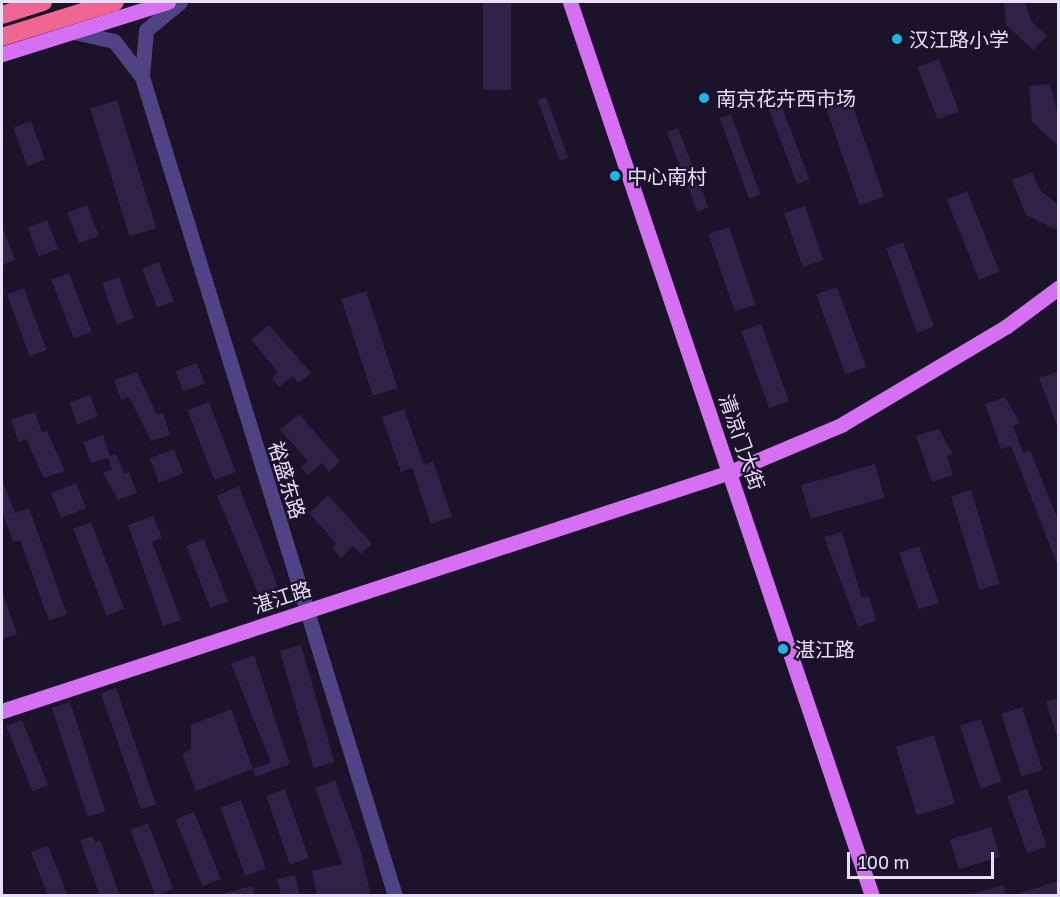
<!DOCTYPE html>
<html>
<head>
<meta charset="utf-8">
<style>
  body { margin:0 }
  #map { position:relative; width:1060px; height:897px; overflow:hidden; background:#1a1329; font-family:"Golos Text","Noto Sans SC",sans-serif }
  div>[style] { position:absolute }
  .building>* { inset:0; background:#2f2148; transform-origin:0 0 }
  .minor>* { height:15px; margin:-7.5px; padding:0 7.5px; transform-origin:7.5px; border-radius:7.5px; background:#4f4383 }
  .major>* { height:15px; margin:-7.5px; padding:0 7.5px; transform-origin:7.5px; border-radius:7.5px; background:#d470f1 }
  .highway>* { height:18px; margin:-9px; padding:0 9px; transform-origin:9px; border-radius:9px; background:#f06693 }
  .dots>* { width:16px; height:16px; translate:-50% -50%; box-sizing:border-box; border:3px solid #1a1329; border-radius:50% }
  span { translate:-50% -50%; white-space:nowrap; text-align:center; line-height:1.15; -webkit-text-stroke:4.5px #1a1329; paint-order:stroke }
  .poi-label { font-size:20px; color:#e6dffc }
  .left { translate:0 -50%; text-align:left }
  .street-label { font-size:20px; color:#e6dffc }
  .frame { position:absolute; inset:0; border:3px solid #e6dffc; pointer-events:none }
  .scale { position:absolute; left:847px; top:852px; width:147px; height:27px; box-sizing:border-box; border:3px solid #e6dffc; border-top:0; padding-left:8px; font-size:18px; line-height:21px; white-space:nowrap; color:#e6dffc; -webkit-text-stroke:4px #1a1329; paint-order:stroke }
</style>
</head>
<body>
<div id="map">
  <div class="building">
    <div style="left:483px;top:2px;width:28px;height:88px"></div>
    <div style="clip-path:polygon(1004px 2px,1025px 2px,1031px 21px,1047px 36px,1033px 50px,1006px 25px)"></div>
    <div style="left:939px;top:59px;width:56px;height:23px;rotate:69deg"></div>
    <div style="clip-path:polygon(1050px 84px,1059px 120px,1059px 147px,1032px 122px,1029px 86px)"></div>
    <div style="left:849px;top:95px;width:108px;height:26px;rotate:71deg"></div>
    <div style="left:546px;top:97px;width:65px;height:9px;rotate:70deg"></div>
    <div style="left:117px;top:100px;width:134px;height:28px;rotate:73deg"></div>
    <div style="left:779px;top:100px;width:85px;height:13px;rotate:69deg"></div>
    <div style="left:731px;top:114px;width:86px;height:12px;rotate:70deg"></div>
    <div style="left:31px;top:121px;width:41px;height:19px;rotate:70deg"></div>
    <div style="left:678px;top:128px;width:85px;height:12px;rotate:69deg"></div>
    <div style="clip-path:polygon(1032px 172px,1040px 190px,1059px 205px,1059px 231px,1026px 215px,1012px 180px)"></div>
    <div style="left:967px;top:191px;width:87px;height:22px;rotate:68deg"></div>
    <div style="left:87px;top:205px;width:33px;height:21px;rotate:69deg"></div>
    <div style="left:805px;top:206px;width:57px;height:22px;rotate:71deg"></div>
    <div style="left:47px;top:220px;width:31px;height:21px;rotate:69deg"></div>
    <div style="clip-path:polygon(2px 227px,15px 260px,2px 265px)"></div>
    <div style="left:729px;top:227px;width:82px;height:22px;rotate:71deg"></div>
    <div style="left:903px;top:242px;width:90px;height:18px;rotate:70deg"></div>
    <div style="left:159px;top:262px;width:42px;height:18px;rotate:69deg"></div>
    <div style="left:69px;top:273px;width:63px;height:19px;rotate:69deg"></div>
    <div style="left:119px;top:277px;width:44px;height:18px;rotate:70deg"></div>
    <div style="left:837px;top:287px;width:85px;height:22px;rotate:70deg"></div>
    <div style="left:24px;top:288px;width:66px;height:18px;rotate:70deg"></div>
    <div style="left:366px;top:291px;width:102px;height:26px;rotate:72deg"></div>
    <div style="left:761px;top:324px;width:82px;height:21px;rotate:70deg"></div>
    <div style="clip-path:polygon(269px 325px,311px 373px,299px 383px,293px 376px,279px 387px,272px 378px,278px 372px,251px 340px)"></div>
    <div style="left:197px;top:363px;width:22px;height:23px;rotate:69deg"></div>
    <div style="clip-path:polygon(1059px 371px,1059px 428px,1058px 428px,1039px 378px)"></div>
    <div style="clip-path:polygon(137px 372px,157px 415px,163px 413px,170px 435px,151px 441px,129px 397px,121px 400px,114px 380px)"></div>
    <div style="left:90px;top:395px;width:23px;height:22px;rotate:70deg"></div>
    <div style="clip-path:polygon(1005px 397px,1020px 423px,1013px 426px,1023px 453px,1030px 451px,1059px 522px,1059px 569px,1011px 446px,1001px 449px,985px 404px)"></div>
    <div style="left:209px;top:402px;width:75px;height:23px;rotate:69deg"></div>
    <div style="clip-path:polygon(404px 409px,424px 465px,433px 461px,452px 517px,431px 524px,412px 468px,401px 472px,382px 417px)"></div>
    <div style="clip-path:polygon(35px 412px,42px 432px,47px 431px,65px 471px,44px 478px,26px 439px,18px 442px,11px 419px)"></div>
    <div style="clip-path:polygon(299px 414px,340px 461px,329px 472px,322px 463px,308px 475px,301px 467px,308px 461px,280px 430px)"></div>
    <div style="clip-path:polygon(939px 429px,953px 454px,947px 456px,953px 475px,932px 482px,916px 436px)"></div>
    <div style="clip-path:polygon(103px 435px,110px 456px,116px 454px,124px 474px,129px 472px,137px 493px,118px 500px,103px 473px,112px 469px,108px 458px,91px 463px,83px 442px)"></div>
    <div style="left:174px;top:449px;width:26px;height:26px;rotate:69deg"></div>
    <div style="left:875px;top:464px;width:35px;height:77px;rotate:74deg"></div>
    <div style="clip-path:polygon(2px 480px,15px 513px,29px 508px,67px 614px,49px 621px,20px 540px,13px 542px,2px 511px)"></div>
    <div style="left:76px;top:483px;width:27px;height:27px;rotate:68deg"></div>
    <div style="clip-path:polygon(239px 486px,278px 587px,259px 595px,217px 496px)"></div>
    <div style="left:971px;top:490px;width:98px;height:21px;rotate:73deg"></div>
    <div style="clip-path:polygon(328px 495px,372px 544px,361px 554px,353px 546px,341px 558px,332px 548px,337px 544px,309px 513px)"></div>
    <div style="clip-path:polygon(153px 516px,162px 538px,152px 542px,181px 620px,163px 626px,128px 525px)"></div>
    <div style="left:91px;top:522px;width:93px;height:19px;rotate:69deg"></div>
    <div style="clip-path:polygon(842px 532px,862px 598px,869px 596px,876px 621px,858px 627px,824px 537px)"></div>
    <div style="left:204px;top:539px;width:67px;height:19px;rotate:69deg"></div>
    <div style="left:919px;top:546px;width:60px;height:21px;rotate:71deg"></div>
    <div style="clip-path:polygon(2px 591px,17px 634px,2px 639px)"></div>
    <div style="left:301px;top:645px;width:122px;height:22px;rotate:74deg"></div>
    <div style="clip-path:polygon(254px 655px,290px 764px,256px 777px,253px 769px,271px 762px,231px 664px)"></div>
    <div style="left:116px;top:688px;width:123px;height:16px;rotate:71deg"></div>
    <div style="clip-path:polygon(1059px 698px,1059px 736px,1057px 736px,1046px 702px)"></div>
    <div style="left:70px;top:702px;width:115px;height:19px;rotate:72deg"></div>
    <div style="left:1022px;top:707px;width:66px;height:22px;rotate:72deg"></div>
    <div style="clip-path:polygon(231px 709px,253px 769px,196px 791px,182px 754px,191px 750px,191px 725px)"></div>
    <div style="left:981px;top:719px;width:66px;height:22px;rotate:72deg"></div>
    <div style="left:22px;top:720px;width:70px;height:17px;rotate:68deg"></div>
    <div style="left:934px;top:735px;width:72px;height:40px;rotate:73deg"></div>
    <div style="clip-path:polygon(335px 780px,361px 852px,371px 896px,317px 896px,312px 871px,342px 864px,315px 788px)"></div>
    <div style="left:285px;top:789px;width:73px;height:20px;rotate:71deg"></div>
    <div style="left:1027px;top:789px;width:61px;height:21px;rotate:71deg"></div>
    <div style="left:241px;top:800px;width:73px;height:22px;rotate:70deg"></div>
    <div style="left:194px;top:812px;width:72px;height:20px;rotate:68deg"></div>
    <div style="left:148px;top:823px;width:71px;height:19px;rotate:69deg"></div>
    <div style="left:991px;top:827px;width:31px;height:43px;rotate:73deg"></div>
    <div style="clip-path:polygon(92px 836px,95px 842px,100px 840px,120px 896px,100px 896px,80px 840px)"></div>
    <div style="clip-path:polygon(48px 846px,68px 896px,48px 896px,31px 852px)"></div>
    <div style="clip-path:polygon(295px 875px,300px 896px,281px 896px,277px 879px)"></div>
    <div style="clip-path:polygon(1059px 881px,1059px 896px,1017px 896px,1017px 894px)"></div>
    <div style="clip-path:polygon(1004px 885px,1006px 896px,974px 896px,974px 893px)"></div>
    <div style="clip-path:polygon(252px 886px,255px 896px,225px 896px,225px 893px)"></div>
  </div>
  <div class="minor">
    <div style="left:180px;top:2px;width:44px;rotate:140.5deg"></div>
    <div style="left:146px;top:30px;width:47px;rotate:94.9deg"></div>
    <div style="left:142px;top:77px;width:857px;rotate:72.83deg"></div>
    <div style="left:74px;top:32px;width:41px;rotate:12.7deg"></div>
    <div style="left:114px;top:41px;width:46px;rotate:52.1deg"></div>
  </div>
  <div class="major">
    <div style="left:570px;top:2px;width:944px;rotate:71.33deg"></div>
    <div style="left:2px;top:54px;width:174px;rotate:-17.4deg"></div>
    <div style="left:2px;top:711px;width:766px;rotate:-18.17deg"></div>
    <div style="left:730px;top:472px;width:121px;rotate:-22.9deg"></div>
    <div style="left:841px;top:425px;width:193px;rotate:-30.8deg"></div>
    <div style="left:1007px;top:326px;width:64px;rotate:-36.7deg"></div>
  </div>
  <div class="highway">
    <div style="left:2px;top:15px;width:43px;rotate:-17.6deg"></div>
    <div style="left:2px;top:37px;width:118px;rotate:-17.2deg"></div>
  </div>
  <div class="dots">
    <div style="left:897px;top:39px;background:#1eb6e9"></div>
    <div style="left:704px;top:98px;background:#1eb6e9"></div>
    <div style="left:615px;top:176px;background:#1eb6e9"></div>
    <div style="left:783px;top:649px;background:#1eb6e9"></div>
  </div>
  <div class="poi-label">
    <span class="left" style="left:909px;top:39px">汉江路小学</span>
    <span class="left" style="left:716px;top:98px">南京花卉西市场</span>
    <span class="left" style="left:627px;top:176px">中心南村</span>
    <span class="left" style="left:795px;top:649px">湛江路</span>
  </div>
  <div class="street-label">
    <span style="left:742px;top:442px;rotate:71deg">清凉门大街</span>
    <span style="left:287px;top:480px;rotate:73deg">裕盛东路</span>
    <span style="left:282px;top:597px;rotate:-18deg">湛江路</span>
  </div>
  <div class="frame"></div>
  <div class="scale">100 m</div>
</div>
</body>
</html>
